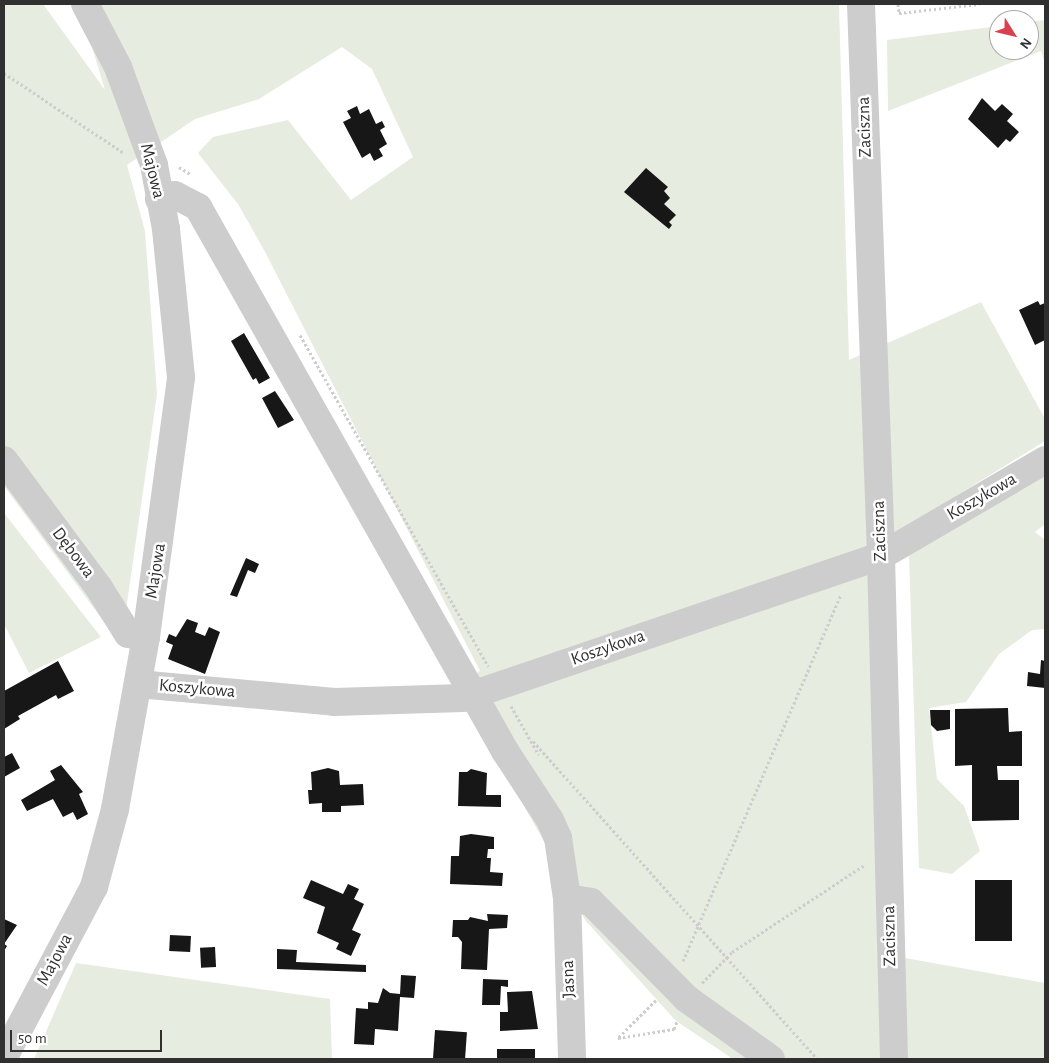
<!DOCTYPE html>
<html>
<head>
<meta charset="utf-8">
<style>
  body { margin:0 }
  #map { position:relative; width:1049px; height:1063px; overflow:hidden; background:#fff; font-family:"Alegreya Sans",sans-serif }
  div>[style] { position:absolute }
  .green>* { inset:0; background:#e6ecdf }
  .building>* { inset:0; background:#171717; transform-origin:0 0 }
  .path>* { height:3px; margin-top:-1.5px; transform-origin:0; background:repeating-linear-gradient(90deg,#cdcdcd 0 2.5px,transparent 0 5px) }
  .minor>* { height:28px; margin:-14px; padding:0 14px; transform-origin:14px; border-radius:14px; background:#cdcdcd }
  span { translate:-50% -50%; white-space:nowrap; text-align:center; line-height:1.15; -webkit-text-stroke:5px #fff; paint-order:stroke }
  .street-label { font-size:18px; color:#303030 }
  .frame { position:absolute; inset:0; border:5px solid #303030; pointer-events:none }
  .north { position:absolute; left:989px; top:10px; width:50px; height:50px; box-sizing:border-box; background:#fff; border:1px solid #acacac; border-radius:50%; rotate:126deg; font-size:14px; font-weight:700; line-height:20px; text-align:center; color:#303030 }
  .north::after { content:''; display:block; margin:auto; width:18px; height:22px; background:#d84150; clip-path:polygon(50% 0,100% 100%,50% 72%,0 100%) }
  .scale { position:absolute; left:10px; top:1030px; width:152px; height:22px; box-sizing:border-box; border:2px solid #303030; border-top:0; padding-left:6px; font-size:15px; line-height:18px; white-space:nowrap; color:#303030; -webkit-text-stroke:4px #fff; paint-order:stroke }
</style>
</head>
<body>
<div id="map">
  <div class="green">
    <div style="clip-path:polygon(4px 4px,43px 4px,105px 90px,79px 4px,839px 4px,849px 360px,981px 302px,1045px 419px,1045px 441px,891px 536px,905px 958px,1045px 983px,1045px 1059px,733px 1059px,676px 1021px,585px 920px,565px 879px,456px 685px,480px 671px,264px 250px,238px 204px,198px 153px,213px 137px,288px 120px,351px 200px,413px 157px,372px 69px,342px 47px,259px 99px,195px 119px,127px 165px,145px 231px,157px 394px,121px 645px,4px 486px)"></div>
    <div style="clip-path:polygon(1045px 20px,1045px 63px,1041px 51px,888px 111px,887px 40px,999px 26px,999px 50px,1029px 50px,1029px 22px)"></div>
    <div style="clip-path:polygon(1045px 475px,1045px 524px,1035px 532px,1045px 540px,1045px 629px,1032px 630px,999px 654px,966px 702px,929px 708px,937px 779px,964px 806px,980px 851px,952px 874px,919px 868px,909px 555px)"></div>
    <div style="clip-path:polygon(4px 513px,101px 637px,29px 673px,4px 624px)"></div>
    <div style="clip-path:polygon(76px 963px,330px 999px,332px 1059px,34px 1059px)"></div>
  </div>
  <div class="building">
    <div style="clip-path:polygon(982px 98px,995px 111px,1002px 104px,1013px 114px,1007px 121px,1019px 132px,1010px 142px,1006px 139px,998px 148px,968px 119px)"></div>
    <div style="clip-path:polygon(357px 106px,360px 114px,369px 109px,376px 124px,382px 121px,385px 127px,380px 130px,387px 144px,379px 149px,383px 156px,374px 161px,370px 153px,362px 158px,343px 122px,351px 118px,347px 111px)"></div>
    <div style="clip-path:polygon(646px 168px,668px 187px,664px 191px,670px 198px,664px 204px,676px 215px,669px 222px,672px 225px,669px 229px,624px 192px)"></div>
    <div style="clip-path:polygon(1038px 301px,1040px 305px,1045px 303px,1045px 340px,1035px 345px,1019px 310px)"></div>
    <div style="clip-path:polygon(244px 333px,270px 378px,259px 384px,256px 378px,253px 380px,231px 341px)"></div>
    <div style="clip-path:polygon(275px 391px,294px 420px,278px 428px,262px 398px)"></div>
    <div style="clip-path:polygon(246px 558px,259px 564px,255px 573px,248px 570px,237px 597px,230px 595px)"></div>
    <div style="clip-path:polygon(187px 619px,198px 623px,195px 632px,205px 636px,209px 627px,220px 632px,205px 674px,168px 659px,173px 645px,166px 642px,169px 634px,176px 637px)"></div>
    <div style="clip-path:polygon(1041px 660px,1045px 661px,1045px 688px,1027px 686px,1028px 672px,1040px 674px)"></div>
    <div style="clip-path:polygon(58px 661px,74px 691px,58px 699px,56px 695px,18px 716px,20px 719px,4px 729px,4px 691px)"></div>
    <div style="clip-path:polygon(1008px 708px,1009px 732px,1022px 731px,1022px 766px,997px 766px,998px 780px,1019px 780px,1019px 820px,972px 821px,972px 765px,955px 766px,955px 709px)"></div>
    <div style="clip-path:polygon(930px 710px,950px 710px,950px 729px,937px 731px,931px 725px)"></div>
    <div style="clip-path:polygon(12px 753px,20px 768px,4px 777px,4px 757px)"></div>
    <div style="clip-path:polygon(61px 765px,83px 792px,79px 794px,88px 814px,77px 820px,73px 812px,63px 817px,53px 799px,27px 811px,21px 800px,55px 780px,50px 771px)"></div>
    <div style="clip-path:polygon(328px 768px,339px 771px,340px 785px,363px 784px,364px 805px,341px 806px,341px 812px,322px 812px,322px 803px,309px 804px,308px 790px,312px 790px,311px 772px)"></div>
    <div style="clip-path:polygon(471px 769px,487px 773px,486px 795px,501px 795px,501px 807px,458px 806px,459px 772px,467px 772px)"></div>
    <div style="clip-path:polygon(471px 834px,494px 837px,494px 849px,488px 849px,487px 858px,491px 858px,490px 872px,503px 873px,502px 886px,450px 884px,451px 856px,459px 856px,460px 836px)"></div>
    <div style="clip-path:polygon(311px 880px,343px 894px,348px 884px,359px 889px,354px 899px,364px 904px,352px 930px,361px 934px,351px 956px,336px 949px,339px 943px,317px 933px,325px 907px,303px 898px)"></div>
    <div style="left:975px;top:880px;width:37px;height:61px"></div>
    <div style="clip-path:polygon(487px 914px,508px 915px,507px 928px,489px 929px,487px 970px,461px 969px,462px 942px,458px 937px,452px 937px,453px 920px,468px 920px,470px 917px,488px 921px)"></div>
    <div style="clip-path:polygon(4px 919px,17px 925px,4px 944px,7px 946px,4px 951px)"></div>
    <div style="left:170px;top:935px;width:21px;height:16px;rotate:3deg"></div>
    <div style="left:215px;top:947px;width:20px;height:15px;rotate:87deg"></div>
    <div style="clip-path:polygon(277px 949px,297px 950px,296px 962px,366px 965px,366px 972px,277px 969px)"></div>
    <div style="clip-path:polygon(401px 975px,416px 976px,414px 998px,400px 997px,398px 1031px,375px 1029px,374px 1045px,354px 1044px,356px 1008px,368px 1009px,368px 1002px,378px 1003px,383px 988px,390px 993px,400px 994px)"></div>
    <div style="clip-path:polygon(483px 979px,508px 980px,508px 987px,501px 986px,500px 1005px,482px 1005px)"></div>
    <div style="clip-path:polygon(532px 991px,538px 1029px,500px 1031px,500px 1012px,508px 1012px,507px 992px)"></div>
    <div style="left:435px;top:1030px;width:32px;height:29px;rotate:4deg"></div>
    <div style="left:535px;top:1049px;width:10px;height:38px;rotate:90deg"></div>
  </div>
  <div class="path">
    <div style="left:898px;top:4px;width:9px;rotate:84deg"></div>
    <div style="left:899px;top:13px;width:81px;rotate:-6.4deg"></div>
    <div style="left:4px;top:73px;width:144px;rotate:33.7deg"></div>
    <div style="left:179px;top:167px;width:13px;rotate:32deg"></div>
    <div style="left:300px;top:335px;width:381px;rotate:60.4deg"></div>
    <div style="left:511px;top:706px;width:56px;rotate:60.3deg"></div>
    <div style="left:533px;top:741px;width:426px;rotate:48.2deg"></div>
    <div style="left:683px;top:961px;width:399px;rotate:-66.7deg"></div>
    <div style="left:702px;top:983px;width:43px;rotate:-45.9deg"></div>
    <div style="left:732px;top:952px;width:160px;rotate:-33.3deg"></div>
    <div style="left:656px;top:1000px;width:54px;rotate:135deg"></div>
    <div style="left:618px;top:1038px;width:57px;rotate:-9.1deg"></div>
    <div style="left:674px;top:1029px;width:9px;rotate:-69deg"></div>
  </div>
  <div class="minor">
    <div style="left:861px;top:4px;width:552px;rotate:87.92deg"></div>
    <div style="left:881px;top:556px;width:503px;rotate:88.52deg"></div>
    <div style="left:159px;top:199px;width:16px;rotate:-14deg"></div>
    <div style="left:175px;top:195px;width:26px;rotate:28deg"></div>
    <div style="left:198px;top:207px;width:625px;rotate:60.56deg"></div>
    <div style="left:505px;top:751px;width:82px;rotate:56.9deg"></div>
    <div style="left:550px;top:820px;width:20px;rotate:66deg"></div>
    <div style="left:558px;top:838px;width:61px;rotate:81.5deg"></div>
    <div style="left:567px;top:898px;width:161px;rotate:88.2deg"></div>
    <div style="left:4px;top:460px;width:159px;rotate:53.4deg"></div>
    <div style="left:99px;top:588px;width:54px;rotate:57.8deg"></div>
    <div style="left:128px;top:634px;width:18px;rotate:9deg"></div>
    <div style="left:138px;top:684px;width:197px;rotate:5.2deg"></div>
    <div style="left:334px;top:702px;width:129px;rotate:-1.8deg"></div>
    <div style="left:463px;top:698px;width:441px;rotate:-18.8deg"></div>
    <div style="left:881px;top:556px;width:190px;rotate:-30.3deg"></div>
    <div style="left:567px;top:898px;width:24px;rotate:9deg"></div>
    <div style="left:591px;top:902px;width:136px;rotate:45.3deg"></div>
    <div style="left:687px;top:999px;width:103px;rotate:35.5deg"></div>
    <div style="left:4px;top:1057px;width:192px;rotate:-62.1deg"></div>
    <div style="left:94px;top:887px;width:81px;rotate:-74.9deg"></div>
    <div style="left:115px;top:809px;width:175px;rotate:-79.8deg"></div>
    <div style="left:146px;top:637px;width:262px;rotate:-82.3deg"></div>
    <div style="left:181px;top:377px;width:149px;rotate:-95.8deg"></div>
    <div style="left:166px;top:229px;width:65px;rotate:-100.6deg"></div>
    <div style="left:154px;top:165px;width:104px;rotate:-110.2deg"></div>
    <div style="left:118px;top:67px;width:71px;rotate:-117.6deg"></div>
  </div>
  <div class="street-label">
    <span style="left:865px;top:127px;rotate:-92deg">Zaciszna</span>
    <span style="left:152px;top:171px;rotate:76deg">Majowa</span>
    <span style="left:982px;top:497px;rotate:-30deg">Koszykowa</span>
    <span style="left:880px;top:531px;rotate:-92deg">Zaciszna</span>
    <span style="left:73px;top:553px;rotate:53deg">Dębowa</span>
    <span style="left:156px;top:571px;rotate:-81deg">Majowa</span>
    <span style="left:608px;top:648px;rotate:-19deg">Koszykowa</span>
    <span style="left:197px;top:689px;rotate:5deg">Koszykowa</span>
    <span style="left:890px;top:936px;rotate:-91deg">Zaciszna</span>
    <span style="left:55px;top:960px;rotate:-62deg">Majowa</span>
    <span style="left:569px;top:979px;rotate:-92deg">Jasna</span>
  </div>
  <div class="frame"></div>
  <div class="north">N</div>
  <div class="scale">50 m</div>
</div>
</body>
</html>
